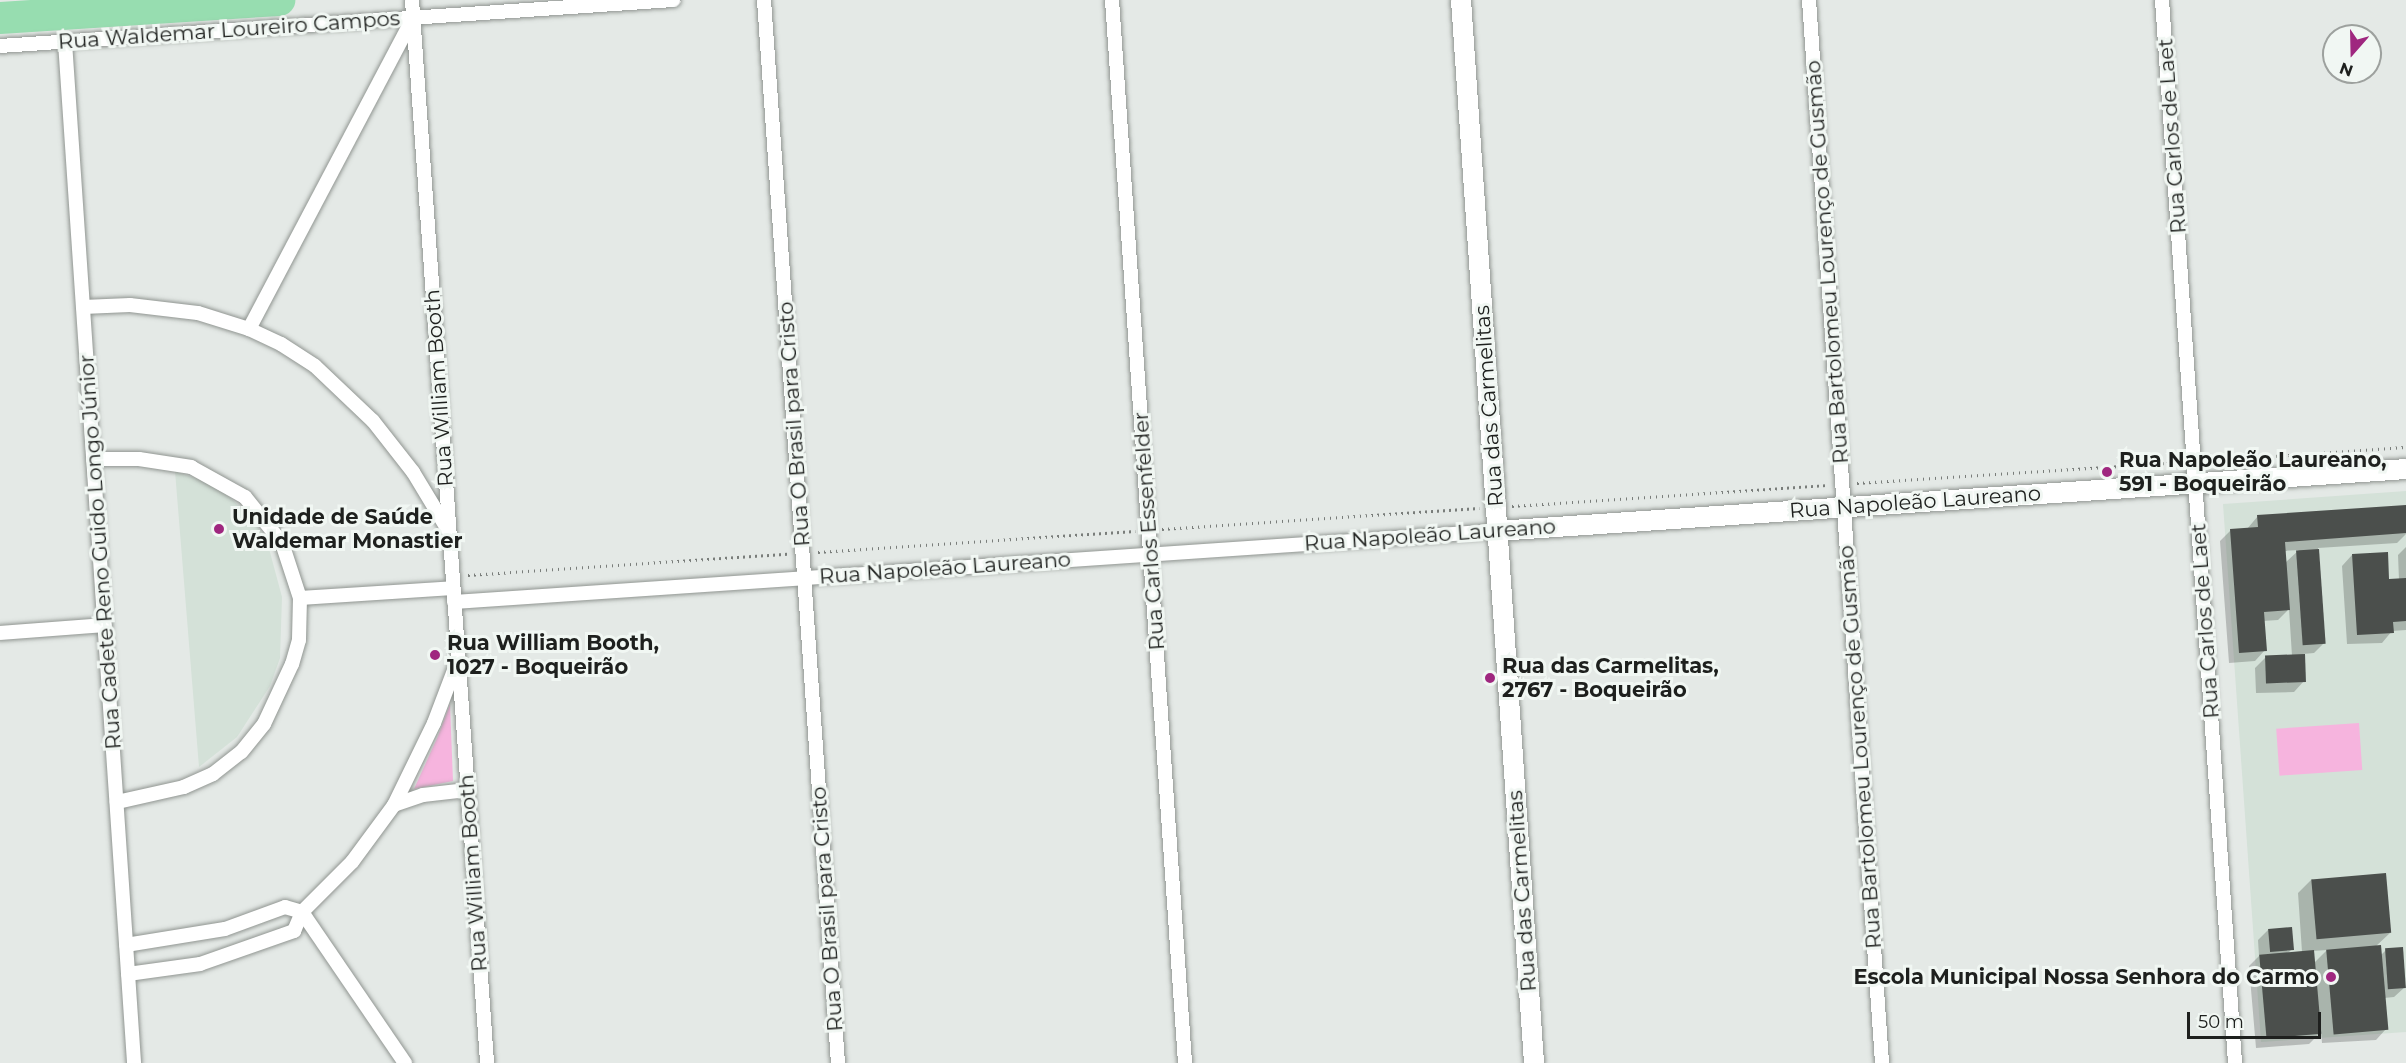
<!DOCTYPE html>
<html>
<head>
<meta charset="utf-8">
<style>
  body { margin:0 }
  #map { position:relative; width:2406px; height:1063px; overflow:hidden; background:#e4e9e6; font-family:Montserrat,sans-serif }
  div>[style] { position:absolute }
  .built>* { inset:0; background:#d4e1d8 }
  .green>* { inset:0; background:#f6b4de; transform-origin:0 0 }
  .shadow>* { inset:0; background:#0003 }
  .river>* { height:32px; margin:-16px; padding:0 16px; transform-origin:16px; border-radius:16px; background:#97ddb0 }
  .building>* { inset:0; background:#4b4f4c; transform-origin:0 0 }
  .path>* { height:3px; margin-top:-1.5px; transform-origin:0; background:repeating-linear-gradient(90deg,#797d7a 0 1.5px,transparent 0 6px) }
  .roads { filter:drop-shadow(0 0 2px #909591) drop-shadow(0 0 2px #909591) }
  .street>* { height:14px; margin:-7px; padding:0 7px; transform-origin:7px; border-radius:7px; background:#fff }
  .secondary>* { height:20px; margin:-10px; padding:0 10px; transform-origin:10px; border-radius:10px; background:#fff }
  .dots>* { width:16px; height:16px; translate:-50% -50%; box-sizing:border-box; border:3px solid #f1f7f3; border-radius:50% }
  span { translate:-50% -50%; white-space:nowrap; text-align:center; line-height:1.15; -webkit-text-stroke:6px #f1f7f3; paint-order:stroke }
  .street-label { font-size:21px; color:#1e201e }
  .poi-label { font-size:21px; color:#1e201e; font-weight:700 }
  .left { translate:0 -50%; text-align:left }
  .right { translate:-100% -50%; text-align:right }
  .north { position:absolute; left:2322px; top:24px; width:60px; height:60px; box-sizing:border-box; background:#f1f7f3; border:2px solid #9da19e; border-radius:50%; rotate:200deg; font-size:16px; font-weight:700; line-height:24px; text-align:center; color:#1e201e }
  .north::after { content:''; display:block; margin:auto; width:21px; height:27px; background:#9f277f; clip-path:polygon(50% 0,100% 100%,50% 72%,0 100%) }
  .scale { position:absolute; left:2187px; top:1012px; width:134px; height:27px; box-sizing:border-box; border:3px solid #1e201e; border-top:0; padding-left:8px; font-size:18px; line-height:21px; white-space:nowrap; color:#1e201e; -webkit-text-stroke:4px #f1f7f3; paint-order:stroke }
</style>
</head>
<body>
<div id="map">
  <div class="built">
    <div style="clip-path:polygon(175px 471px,203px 481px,228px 496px,250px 516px,267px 541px,282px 597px,280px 658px,270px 686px,237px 737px,199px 767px)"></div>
    <div style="clip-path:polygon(2406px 491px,2406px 1032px,2261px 1042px,2223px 504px)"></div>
  </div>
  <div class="green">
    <div style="clip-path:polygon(450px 704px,453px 781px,414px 789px,438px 736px)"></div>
    <div style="left:2359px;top:723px;width:47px;height:83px;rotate:86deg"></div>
  </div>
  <div class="shadow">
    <div style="clip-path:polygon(evenodd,2406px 515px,2406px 534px,2397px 543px,2318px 548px,2324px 643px,2314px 653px,2303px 654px,2304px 681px,2294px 692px,2256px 693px,2255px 668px,2265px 658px,2292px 656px,2289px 609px,2278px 620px,2263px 621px,2265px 650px,2255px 661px,2229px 663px,2220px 541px,2231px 530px,2247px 529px,2258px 516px,2406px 515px,2299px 550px,2285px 563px,2284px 551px,2299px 550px)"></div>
    <div style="clip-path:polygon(2406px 547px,2406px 630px,2392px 631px,2382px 643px,2347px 644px,2342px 566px,2352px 555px,2388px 580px,2399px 580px,2398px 555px)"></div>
    <div style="clip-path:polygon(evenodd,2312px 879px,2390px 933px,2375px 947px,2381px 955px,2386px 950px,2405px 987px,2394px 997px,2384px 998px,2386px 1029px,2376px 1040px,2322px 1043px,2321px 1032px,2309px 1044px,2256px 1048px,2249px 966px,2259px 956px,2258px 940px,2268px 930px,2292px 949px,2288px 953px,2302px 952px,2298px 893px,2312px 879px,2327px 950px,2314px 963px,2313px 951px,2327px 950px)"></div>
  </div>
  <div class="river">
    <div style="left:0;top:18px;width:280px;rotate:-3.7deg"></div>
  </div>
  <div class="building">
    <div style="clip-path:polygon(2406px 505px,2406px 533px,2285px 542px,2290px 610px,2264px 612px,2267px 651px,2239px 653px,2230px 529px,2258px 527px,2257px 515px)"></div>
    <div style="left:2319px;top:549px;width:95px;height:23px;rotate:86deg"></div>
    <div style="clip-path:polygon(2388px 552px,2389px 579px,2406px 578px,2406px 621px,2393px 622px,2394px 633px,2357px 635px,2352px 554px)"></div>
    <div style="left:2305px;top:654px;width:28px;height:40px;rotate:88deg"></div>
    <div style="left:2386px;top:873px;width:60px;height:75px;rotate:85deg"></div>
    <div style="left:2292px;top:927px;width:23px;height:24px;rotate:85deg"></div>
    <div style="left:2381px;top:945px;width:85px;height:55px;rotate:85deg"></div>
    <div style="left:2403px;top:947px;width:41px;height:18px;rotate:86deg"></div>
    <div style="left:2314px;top:950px;width:84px;height:55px;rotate:85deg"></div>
  </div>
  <div class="path">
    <div style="left:2209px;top:454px;width:9px;rotate:41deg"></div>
    <div style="left:2216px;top:460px;width:190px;rotate:-3.9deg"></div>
    <div style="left:1857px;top:483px;width:311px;rotate:-3.7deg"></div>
    <div style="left:2167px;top:463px;width:14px;rotate:-30deg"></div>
    <div style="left:1512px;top:506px;width:315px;rotate:-3.8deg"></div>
    <div style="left:1162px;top:529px;width:318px;rotate:-3.8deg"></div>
    <div style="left:818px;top:552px;width:318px;rotate:-3.8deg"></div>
    <div style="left:468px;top:575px;width:320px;rotate:-3.8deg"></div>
  </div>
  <div class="roads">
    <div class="street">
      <div style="left:412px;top:0;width:1066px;rotate:85.96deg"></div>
      <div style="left:764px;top:0;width:1066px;rotate:86.02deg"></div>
      <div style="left:1112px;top:0;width:1066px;rotate:86.07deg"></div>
      <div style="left:1809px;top:0;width:1066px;rotate:86.07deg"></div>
      <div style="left:2162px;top:0;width:1066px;rotate:86.07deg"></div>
      <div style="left:65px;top:42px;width:1023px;rotate:86.13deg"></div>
      <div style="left:0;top:46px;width:675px;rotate:-3.91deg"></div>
      <div style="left:83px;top:307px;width:47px;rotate:-2.4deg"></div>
      <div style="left:130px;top:305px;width:68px;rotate:6.7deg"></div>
      <div style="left:198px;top:313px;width:53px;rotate:17.4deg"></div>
      <div style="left:249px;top:329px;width:35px;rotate:25deg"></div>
      <div style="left:281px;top:344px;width:40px;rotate:32.9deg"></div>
      <div style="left:315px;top:366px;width:80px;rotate:43.5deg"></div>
      <div style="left:373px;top:421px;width:65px;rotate:51.9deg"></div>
      <div style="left:413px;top:472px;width:68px;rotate:58.9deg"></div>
      <div style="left:249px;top:329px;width:352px;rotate:-62.2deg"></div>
      <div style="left:93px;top:459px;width:46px"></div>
      <div style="left:139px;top:459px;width:53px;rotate:8.7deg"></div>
      <div style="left:191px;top:467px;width:62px;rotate:29.1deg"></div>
      <div style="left:245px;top:497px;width:59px;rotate:51.2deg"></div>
      <div style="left:282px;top:543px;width:58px;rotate:71.9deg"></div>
      <div style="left:300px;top:598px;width:42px;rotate:91.4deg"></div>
      <div style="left:299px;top:640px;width:25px;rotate:106deg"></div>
      <div style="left:292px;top:664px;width:66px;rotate:115deg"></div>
      <div style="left:264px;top:724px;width:36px;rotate:129deg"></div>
      <div style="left:241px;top:752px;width:36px;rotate:142deg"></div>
      <div style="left:213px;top:774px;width:32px;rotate:156deg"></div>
      <div style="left:184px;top:787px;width:69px;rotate:167.4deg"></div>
      <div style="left:300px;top:598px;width:153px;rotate:-3.7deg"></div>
      <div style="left:454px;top:602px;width:1045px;rotate:-3.89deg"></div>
      <div style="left:0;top:633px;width:105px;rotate:-4.4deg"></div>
      <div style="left:394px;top:805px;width:31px;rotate:-19deg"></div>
      <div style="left:423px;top:795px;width:44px;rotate:-6.5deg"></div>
      <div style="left:302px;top:912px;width:183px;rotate:55.7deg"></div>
      <div style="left:126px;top:945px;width:100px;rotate:-9.2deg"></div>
      <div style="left:225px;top:929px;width:64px;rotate:-20.1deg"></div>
      <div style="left:285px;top:907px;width:18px;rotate:16deg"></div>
      <div style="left:128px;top:974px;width:73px;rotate:-7.9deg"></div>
      <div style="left:200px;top:964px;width:100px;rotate:-19.3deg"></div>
      <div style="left:294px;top:931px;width:21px;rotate:-67deg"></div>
      <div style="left:302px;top:912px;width:71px;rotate:-45deg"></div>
      <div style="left:352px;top:862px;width:71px;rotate:-53.6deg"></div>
      <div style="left:394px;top:805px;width:91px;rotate:-64deg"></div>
      <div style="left:434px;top:723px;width:62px;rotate:-69.2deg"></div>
    </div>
    <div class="secondary">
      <div style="left:1461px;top:0;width:1066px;rotate:86.07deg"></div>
      <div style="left:1497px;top:531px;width:911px;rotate:-3.9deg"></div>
    </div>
  </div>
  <div class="dots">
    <div style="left:2107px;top:472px;background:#9f277f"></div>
    <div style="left:219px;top:529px;background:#9f277f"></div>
    <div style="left:435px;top:655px;background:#9f277f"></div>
    <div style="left:1490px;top:678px;background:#9f277f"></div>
    <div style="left:2331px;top:977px;background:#9f277f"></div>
  </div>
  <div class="street-label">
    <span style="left:229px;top:30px;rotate:-4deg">Rua Waldemar Loureiro Campos</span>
    <span style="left:2172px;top:136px;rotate:-94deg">Rua Carlos de Laet</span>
    <span style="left:1827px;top:262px;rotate:-94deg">Rua Bartolomeu Lourenço de Gusmão</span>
    <span style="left:439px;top:388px;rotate:-94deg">Rua William Booth</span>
    <span style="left:1489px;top:406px;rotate:-94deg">Rua das Carmelitas</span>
    <span style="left:794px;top:424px;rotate:-94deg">Rua O Brasil para Cristo</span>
    <span style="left:1915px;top:502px;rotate:-4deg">Rua Napoleão Laureano</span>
    <span style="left:1149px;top:531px;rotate:-94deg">Rua Carlos Essenfelder</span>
    <span style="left:1430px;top:535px;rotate:-4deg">Rua Napoleão Laureano</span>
    <span style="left:100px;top:552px;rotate:-94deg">Rua Cadete Reno Guido Longo Júnior</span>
    <span style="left:945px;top:568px;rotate:-4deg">Rua Napoleão Laureano</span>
    <span style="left:2205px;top:621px;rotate:-94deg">Rua Carlos de Laet</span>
    <span style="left:1860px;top:747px;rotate:-94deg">Rua Bartolomeu Lourenço de Gusmão</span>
    <span style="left:473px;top:873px;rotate:-94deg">Rua William Booth</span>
    <span style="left:1522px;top:891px;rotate:-94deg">Rua das Carmelitas</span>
    <span style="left:827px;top:909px;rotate:-94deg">Rua O Brasil para Cristo</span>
  </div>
  <div class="poi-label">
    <span class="left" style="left:2119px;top:472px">Rua Napoleão Laureano,<br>591 - Boqueirão</span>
    <span class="left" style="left:232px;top:529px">Unidade de Saúde<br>Waldemar Monastier</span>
    <span class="left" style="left:447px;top:655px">Rua William Booth,<br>1027 - Boqueirão</span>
    <span class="left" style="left:1502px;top:678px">Rua das Carmelitas,<br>2767 - Boqueirão</span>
    <span class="right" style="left:2319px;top:977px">Escola Municipal Nossa Senhora do Carmo</span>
  </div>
  <div class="north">N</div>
  <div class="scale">50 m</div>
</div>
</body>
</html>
